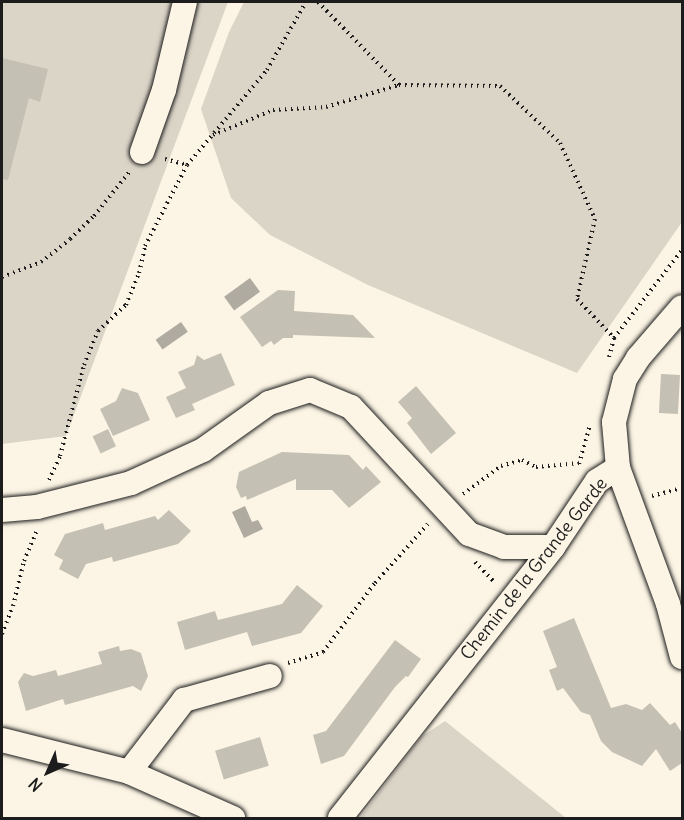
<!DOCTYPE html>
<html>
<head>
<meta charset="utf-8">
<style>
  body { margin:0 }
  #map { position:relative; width:684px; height:820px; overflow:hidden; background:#fcf5e5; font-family:Delius,sans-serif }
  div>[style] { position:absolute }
  .green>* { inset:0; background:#dbd5c8 }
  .water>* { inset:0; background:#b0aba1; transform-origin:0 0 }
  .building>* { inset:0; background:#c4c0b3; transform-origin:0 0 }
  .path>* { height:4px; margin-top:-2px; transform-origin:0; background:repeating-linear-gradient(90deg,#1c1c1c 0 1.5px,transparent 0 6px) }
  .roads { filter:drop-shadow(0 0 2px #1c1c1c) drop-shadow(0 0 2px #1c1c1c) }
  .minor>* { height:24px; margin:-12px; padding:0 12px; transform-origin:12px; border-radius:12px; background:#fcf5e5 }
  span { translate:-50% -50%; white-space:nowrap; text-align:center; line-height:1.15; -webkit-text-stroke:4.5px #fcf5e5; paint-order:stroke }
  .street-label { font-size:18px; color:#1c1c1c }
  .frame { position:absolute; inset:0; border:3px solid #1c1c1c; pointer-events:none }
  .north { position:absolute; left:18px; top:742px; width:60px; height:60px; -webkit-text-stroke:4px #fcf5e5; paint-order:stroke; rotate:225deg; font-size:16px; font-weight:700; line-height:24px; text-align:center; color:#1c1c1c }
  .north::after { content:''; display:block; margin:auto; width:21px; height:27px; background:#1c1c1c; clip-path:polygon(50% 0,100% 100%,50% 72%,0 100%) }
</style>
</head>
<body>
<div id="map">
  <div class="green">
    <div style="clip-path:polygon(2px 2px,228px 2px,66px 436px,2px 444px)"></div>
    <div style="clip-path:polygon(244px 2px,682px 2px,682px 222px,577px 373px,368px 285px,270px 235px,231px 198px,201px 109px,229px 32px)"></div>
    <div style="clip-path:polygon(445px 721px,566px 818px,360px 818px,421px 737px)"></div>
  </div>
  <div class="water">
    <div style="left:250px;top:278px;width:17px;height:32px;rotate:54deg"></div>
    <div style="left:181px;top:322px;width:12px;height:31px;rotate:55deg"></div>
    <div style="clip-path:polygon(245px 506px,252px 522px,258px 520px,263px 529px,244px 538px,232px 512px)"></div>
  </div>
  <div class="building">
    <div style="clip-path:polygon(2px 58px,48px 69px,40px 102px,29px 98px,8px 180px,2px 179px)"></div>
    <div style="clip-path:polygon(278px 290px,295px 291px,294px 311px,353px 315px,375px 338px,293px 335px,293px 338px,283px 338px,274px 345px,271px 341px,262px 347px,240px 317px)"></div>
    <div style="clip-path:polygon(221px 353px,235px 385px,192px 404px,195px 410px,176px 418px,166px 397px,186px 388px,178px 372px,194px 365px,197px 355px,204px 360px)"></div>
    <div style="left:661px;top:374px;width:19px;height:39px;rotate:3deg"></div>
    <div style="clip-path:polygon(416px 386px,456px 433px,431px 454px,407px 423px,412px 418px,398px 402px)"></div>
    <div style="clip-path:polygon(122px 388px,138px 393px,150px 420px,113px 436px,100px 409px,116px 401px)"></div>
    <div style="left:108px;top:429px;width:19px;height:17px;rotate:65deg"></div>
    <div style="clip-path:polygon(282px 452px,349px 455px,363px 470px,366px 466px,381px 482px,349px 508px,332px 490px,296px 490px,296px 479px,247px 500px,246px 496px,241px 498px,236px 487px,239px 472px)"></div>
    <div style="clip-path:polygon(169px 510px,191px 531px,178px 544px,113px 562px,112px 557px,86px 564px,78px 579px,59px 569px,63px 560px,54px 555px,65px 534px,103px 523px,105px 530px,155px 516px,158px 520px)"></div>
    <div style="clip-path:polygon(297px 585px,323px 606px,301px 633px,252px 646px,247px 632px,185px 650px,177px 622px,215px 611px,218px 620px,282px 604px)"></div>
    <div style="clip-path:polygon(574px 618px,611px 708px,626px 704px,642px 710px,650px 703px,670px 725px,675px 722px,682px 733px,682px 763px,670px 771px,656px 749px,642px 766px,612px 752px,601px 741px,590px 715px,581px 712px,563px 688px,557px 691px,549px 670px,557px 667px,543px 631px)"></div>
    <div style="clip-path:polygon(395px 640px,421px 659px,408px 677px,406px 676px,395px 687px,344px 756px,321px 764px,313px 735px,326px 731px)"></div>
    <div style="clip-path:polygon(119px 646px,120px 651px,131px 649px,141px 653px,148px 676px,141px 691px,133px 686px,65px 705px,63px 699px,26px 711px,18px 682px,24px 673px,33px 676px,56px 670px,58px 676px,102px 664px,98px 652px)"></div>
    <div style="left:260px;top:737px;width:30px;height:47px;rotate:73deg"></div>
  </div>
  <div class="path">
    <div style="left:318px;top:2px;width:116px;rotate:45.7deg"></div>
    <div style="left:399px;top:85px;width:101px;rotate:0.6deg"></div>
    <div style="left:500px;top:86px;width:83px;rotate:43.5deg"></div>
    <div style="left:560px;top:143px;width:84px;rotate:65.3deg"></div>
    <div style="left:595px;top:219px;width:82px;rotate:102.7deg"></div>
    <div style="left:577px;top:299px;width:54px;rotate:46.5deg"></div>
    <div style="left:213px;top:135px;width:65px;rotate:-22.6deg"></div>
    <div style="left:273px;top:110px;width:53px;rotate:-3.2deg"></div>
    <div style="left:326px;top:107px;width:76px;rotate:-16.8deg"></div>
    <div style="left:165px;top:159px;width:23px;rotate:15deg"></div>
    <div style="left:2px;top:277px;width:42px;rotate:-21deg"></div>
    <div style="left:41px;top:262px;width:37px;rotate:-38deg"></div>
    <div style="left:70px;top:239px;width:33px;rotate:-44deg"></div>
    <div style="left:94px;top:216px;width:58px;rotate:-51.3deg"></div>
    <div style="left:609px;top:357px;width:20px;rotate:-75deg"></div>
    <div style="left:614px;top:338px;width:111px;rotate:-52.3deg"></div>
    <div style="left:579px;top:464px;width:41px;rotate:-74.2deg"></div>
    <div style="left:49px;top:480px;width:26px;rotate:-65deg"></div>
    <div style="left:60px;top:456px;width:94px;rotate:-75.2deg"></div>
    <div style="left:84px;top:365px;width:37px;rotate:-68deg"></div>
    <div style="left:98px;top:331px;width:38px;rotate:-43deg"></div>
    <div style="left:126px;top:305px;width:35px;rotate:-68deg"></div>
    <div style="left:139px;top:273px;width:28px;rotate:-77deg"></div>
    <div style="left:145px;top:246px;width:91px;rotate:-62.6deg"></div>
    <div style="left:187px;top:165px;width:124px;rotate:-49.9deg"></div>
    <div style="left:267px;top:70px;width:78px;rotate:-60.2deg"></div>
    <div style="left:463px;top:494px;width:47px;rotate:-36.4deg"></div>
    <div style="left:501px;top:466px;width:22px;rotate:-16deg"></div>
    <div style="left:522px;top:460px;width:16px;rotate:27deg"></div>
    <div style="left:536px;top:467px;width:43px;rotate:-5.3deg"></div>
    <div style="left:652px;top:496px;width:31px;rotate:-15deg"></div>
    <div style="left:475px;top:562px;width:29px;rotate:46deg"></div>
    <div style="left:2px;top:634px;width:30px;rotate:-69deg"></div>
    <div style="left:13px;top:606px;width:46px;rotate:-76.3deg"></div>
    <div style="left:24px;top:561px;width:34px;rotate:-67deg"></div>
    <div style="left:288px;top:663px;width:37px;rotate:-17deg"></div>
    <div style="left:323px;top:652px;width:86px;rotate:-53deg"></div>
    <div style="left:375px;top:583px;width:79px;rotate:-48.1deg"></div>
  </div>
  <div class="roads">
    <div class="minor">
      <div style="left:142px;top:152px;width:66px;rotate:-70.5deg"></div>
      <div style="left:164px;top:90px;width:90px;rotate:-76.6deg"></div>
      <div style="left:618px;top:468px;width:145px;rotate:69.8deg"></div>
      <div style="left:668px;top:604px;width:55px;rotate:75.2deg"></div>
      <div style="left:2px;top:510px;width:35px;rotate:-5deg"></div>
      <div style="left:37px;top:507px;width:97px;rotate:-14.3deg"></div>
      <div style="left:131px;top:483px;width:79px;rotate:-24.6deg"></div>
      <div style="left:203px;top:450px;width:81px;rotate:-35.5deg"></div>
      <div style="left:269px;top:403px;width:43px;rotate:-17.6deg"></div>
      <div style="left:310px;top:390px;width:44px;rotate:22.5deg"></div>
      <div style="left:351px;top:407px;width:173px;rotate:47.1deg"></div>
      <div style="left:469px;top:534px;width:37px;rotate:20deg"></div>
      <div style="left:504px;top:547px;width:49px"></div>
      <div style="left:2px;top:740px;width:131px;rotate:14.1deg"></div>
      <div style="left:129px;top:772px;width:114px;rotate:23.9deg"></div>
      <div style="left:129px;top:772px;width:91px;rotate:-52.6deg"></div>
      <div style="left:184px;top:700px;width:89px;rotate:-15.6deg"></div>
      <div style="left:340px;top:818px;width:345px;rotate:-51.8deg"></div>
      <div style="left:553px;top:547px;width:79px;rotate:-56.3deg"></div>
      <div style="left:597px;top:481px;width:25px;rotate:-32deg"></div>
      <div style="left:618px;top:468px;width:46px;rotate:-95deg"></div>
      <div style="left:614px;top:422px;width:44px;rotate:-75.7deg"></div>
      <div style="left:625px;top:379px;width:25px;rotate:-58deg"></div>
      <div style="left:638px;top:358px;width:67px;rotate:-49.2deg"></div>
    </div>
  </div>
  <div class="street-label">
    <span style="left:534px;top:569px;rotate:-52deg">Chemin de la Grande Garde</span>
  </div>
  <div class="frame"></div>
  <div class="north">N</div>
</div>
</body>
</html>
